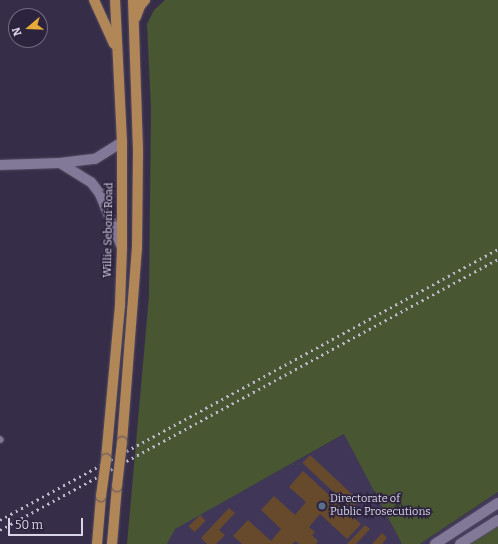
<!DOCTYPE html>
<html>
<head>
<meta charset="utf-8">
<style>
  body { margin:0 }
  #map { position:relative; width:498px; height:544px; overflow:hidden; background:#362e48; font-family:Bitter,serif }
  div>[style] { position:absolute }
  .built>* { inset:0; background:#403758 }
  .green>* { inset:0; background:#485632 }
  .building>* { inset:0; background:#664a2b; transform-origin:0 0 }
  .roads { filter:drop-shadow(0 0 1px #524b62) drop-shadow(0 0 1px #524b62) }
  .lane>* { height:5.5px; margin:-2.75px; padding:0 2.75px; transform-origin:2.75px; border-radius:2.75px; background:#827998 }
  .street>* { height:10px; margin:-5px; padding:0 5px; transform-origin:5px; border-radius:5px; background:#827998 }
  .primary>* { height:10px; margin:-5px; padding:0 5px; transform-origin:5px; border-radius:5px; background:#b28758 }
  .rail>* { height:3px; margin-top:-1.5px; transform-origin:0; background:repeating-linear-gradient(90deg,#bcb8ca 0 2px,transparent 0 6px) }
  .bridges { filter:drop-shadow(0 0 1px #524b62) drop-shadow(0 0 1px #524b62) }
  .primary-bridge>* { height:10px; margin:-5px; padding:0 5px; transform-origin:5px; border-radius:5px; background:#b28758 }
  .dots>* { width:11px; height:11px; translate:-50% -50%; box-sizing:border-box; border:2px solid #2c243e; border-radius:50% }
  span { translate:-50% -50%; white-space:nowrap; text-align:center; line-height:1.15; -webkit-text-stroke:3.5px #2c243e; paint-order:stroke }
  .street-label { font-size:11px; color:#d9d5e6 }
  .poi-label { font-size:11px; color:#d9d5e6 }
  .left { translate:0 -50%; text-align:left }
  .north { position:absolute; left:8px; top:8px; width:40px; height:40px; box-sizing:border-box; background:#2c243e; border:1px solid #716b81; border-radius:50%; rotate:251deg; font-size:11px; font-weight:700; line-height:16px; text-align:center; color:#d9d5e6 }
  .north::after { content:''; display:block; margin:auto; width:14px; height:18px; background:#e9ab38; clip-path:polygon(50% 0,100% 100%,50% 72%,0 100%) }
  .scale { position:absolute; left:8px; top:518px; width:75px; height:18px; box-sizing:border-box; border:2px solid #d9d5e6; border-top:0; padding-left:5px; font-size:12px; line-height:14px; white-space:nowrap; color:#d9d5e6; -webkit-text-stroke:3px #2c243e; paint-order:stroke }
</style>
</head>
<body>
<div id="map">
  <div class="built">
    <div style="clip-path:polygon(345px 434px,402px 544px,167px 544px,174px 529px)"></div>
    <div style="clip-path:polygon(498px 492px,498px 544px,420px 544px)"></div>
  </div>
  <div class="green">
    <div style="clip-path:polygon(165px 0,498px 0,498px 492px,420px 544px,402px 544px,344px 434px,175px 529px,167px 544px,127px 544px,149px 296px,151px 110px,147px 24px,154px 10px)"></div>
    <div style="clip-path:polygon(498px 525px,498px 544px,469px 544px)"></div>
  </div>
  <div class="building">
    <div style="left:310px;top:455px;width:67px;height:11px;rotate:43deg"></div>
    <div style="clip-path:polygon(303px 471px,361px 524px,347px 539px,320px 514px,309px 527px,315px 532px,312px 535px,318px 541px,316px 544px,299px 544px,296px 541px,292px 544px,242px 544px,233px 536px,248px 520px,271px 541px,281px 529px,261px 510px,274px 496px,295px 515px,306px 502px,289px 487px)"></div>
    <div style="clip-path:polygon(229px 508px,235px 513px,219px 530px,225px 535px,216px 544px,207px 544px,201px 538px)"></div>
    <div style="left:200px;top:515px;width:8px;height:16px;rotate:45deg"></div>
    <div style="clip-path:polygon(365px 525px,370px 529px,356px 544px,347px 544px)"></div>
    <div style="clip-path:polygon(382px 533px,387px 538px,382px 544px,372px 544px)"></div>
  </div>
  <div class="roads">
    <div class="lane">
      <div style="left:0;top:439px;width:1px;rotate:45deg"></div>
    </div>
    <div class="street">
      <div style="left:60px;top:163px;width:36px;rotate:32deg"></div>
      <div style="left:91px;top:182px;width:15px;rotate:53deg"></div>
      <div style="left:100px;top:194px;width:58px;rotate:67.8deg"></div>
      <div style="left:0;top:165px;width:60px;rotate:-1.9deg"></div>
      <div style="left:60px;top:163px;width:35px;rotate:-7deg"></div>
      <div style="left:95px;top:159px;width:32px;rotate:-32deg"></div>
      <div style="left:435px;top:544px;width:75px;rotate:-33.1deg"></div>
      <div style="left:460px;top:544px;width:45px;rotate:-32.3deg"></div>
    </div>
    <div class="primary">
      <div style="left:94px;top:0;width:48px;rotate:65.6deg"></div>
      <div style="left:136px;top:17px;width:12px;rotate:-70deg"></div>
      <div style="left:140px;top:6px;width:8px;rotate:-50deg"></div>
      <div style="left:122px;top:442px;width:195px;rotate:-85.6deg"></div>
      <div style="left:137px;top:248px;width:98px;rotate:-89.4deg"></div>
      <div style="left:138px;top:150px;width:150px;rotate:-91.9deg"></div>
      <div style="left:106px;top:459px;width:155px;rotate:-84.8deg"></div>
      <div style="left:120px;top:305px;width:57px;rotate:-88deg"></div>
      <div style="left:122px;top:248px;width:106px;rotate:-90deg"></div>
      <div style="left:122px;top:142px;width:142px;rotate:-92.8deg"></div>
      <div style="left:97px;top:544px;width:48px;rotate:-85.2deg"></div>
      <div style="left:112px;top:544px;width:58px;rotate:-85.1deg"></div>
    </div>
  </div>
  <div class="rail">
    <div style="left:0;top:520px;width:567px;rotate:-28.55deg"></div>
    <div style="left:0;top:530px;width:567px;rotate:-28.55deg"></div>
  </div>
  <div class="bridges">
    <div class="primary-bridge">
      <div style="left:117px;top:486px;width:44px;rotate:-83.5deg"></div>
      <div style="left:101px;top:496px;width:37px;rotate:-82deg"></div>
    </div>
  </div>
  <div class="dots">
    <div style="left:322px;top:506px;background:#5c6f8a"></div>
  </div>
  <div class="street-label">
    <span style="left:109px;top:230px;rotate:-89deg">Willie Seboni Road</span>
  </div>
  <div class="poi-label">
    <span class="left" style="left:330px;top:506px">Directorate of<br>Public Prosecutions</span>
  </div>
  <div class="north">N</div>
  <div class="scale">50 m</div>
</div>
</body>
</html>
